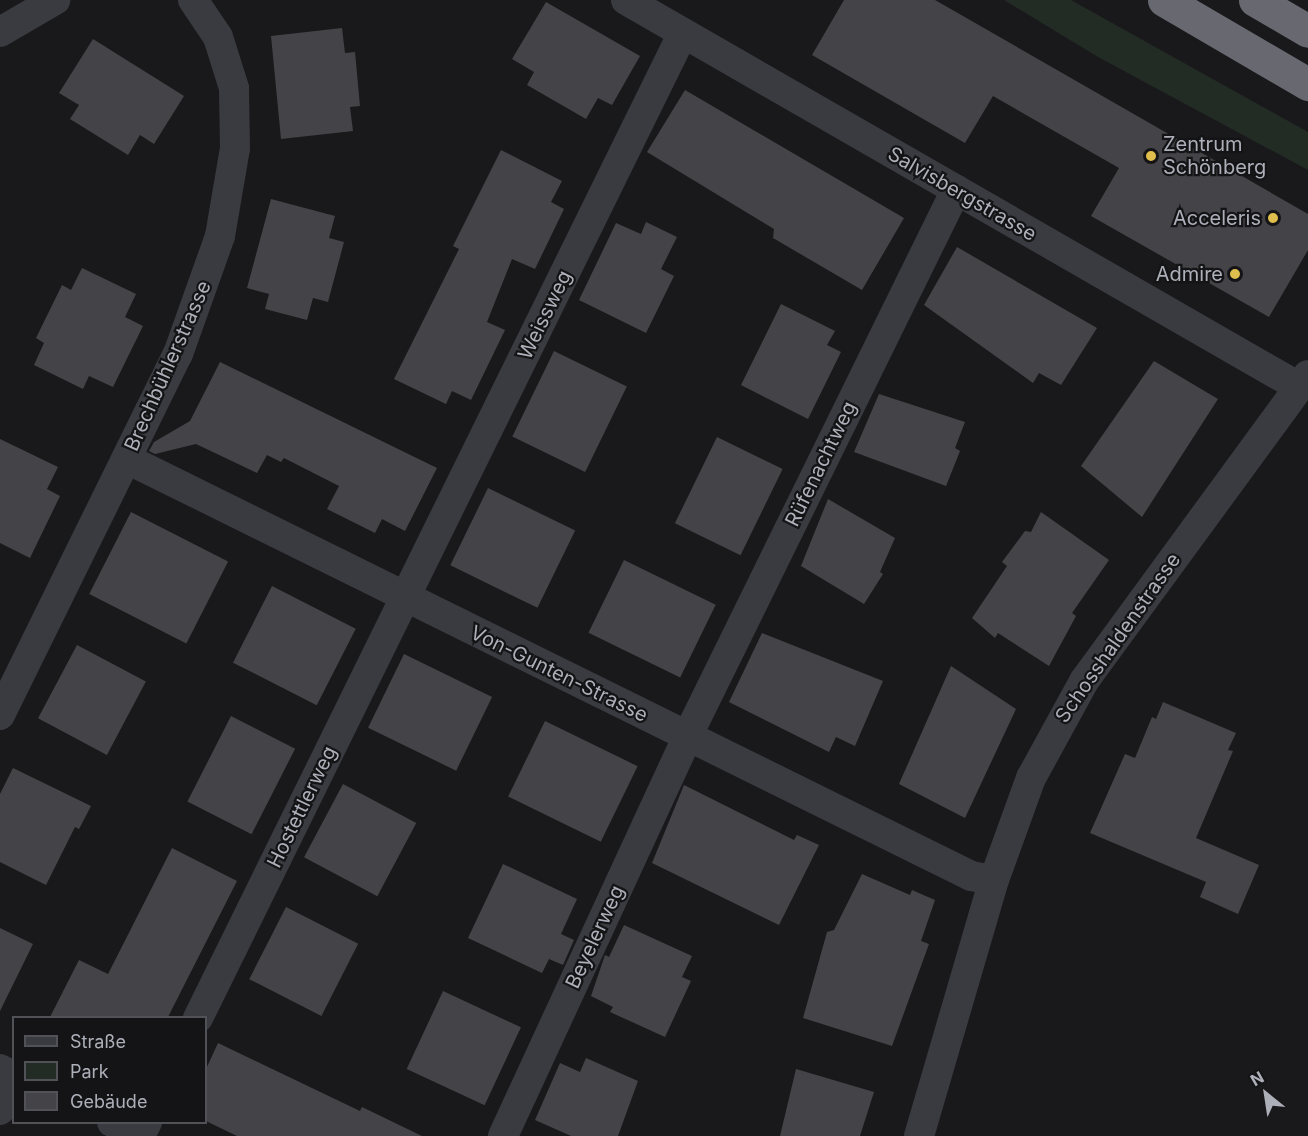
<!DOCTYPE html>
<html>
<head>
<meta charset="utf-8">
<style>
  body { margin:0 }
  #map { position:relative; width:1308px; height:1136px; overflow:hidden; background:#19191b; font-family:Inter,sans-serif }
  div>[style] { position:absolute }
  .green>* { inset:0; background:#232b25 }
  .building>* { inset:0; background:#444448; transform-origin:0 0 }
  .minor>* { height:30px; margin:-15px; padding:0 15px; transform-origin:15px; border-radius:15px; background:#3a3b40 }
  .motorway>* { height:33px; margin:-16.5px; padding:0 16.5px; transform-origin:16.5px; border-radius:16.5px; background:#676870 }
  .dots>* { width:16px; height:16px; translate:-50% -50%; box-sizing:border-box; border:3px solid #141416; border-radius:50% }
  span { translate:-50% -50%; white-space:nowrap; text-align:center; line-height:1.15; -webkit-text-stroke:4.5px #141416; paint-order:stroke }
  .poi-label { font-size:20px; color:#adafb9 }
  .left { translate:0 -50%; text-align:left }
  .right { translate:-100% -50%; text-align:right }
  .street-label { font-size:20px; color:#adafb9 }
  .legend { position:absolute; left:12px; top:1016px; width:195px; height:108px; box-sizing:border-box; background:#141416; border:2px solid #515257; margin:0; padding:8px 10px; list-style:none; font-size:18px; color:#adafb9 }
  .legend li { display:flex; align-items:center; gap:12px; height:30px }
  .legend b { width:30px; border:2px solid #515257 }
  .north { position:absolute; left:1236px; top:1064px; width:60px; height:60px; -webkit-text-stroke:4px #141416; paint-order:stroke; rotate:330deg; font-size:16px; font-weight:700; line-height:24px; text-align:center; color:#adafb9 }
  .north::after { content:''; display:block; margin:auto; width:21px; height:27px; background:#adafb9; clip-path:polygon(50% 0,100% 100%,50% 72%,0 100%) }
</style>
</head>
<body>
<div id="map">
  <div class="green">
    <div style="clip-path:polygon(1004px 0,1071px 0,1308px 132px,1308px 170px,1098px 57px)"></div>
  </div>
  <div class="building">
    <div style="clip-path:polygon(844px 0,935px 0,1308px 214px,1308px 250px,1269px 317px,1091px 216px,1119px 168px,993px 96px,965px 143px,812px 55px)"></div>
    <div style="clip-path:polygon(546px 2px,640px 56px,612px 105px,598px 98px,586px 119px,527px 85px,534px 72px,512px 59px)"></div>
    <div style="clip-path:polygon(342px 28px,345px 53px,355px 52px,360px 106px,350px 107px,353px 131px,281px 139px,271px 36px)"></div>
    <div style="clip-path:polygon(93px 39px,184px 96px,154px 144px,140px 135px,128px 155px,70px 119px,79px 105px,59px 93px)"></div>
    <div style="clip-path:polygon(685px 90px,904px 218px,862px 290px,773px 238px,774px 229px,647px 152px)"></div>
    <div style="clip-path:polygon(501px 150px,562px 181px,551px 202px,564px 209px,535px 269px,512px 259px,487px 322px,505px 330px,471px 400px,452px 391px,446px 404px,394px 379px,459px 249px,453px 246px)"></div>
    <div style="clip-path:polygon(271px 199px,335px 216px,329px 238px,344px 242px,328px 302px,313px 298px,307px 320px,265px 309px,269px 294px,247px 288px)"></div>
    <div style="clip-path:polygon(646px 222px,677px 237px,661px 269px,674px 276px,646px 333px,579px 300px,616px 223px,641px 234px)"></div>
    <div style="clip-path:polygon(957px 247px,1097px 328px,1061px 385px,1039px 373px,1033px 383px,924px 305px)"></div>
    <div style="clip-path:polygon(82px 268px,136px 294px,125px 317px,143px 326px,113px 387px,89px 376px,83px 389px,34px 365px,44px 343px,36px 338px,62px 285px,71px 290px)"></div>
    <div style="clip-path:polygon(781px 304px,835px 331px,827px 345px,841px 352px,808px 419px,741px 385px)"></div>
    <div style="left:554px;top:351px;width:81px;height:95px;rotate:26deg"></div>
    <div style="clip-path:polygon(1154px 361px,1218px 399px,1142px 517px,1081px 466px)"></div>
    <div style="clip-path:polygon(220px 362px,437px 468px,405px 531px,382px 519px,375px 533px,327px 509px,339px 486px,284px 458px,281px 462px,267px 455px,257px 473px,196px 444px,155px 454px,149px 451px,154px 442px,190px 421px)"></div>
    <div style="clip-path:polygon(879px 394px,965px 422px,955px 448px,960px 451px,946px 486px,854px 452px)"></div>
    <div style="left:717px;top:437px;width:73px;height:96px;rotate:26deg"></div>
    <div style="clip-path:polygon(0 439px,58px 467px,47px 489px,60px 496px,30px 558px,0 543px)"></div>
    <div style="left:488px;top:488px;width:97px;height:86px;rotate:26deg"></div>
    <div style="clip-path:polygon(828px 499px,895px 538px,880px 572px,883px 574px,864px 604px,801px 566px)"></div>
    <div style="left:131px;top:512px;width:109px;height:92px;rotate:27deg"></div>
    <div style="clip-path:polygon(1041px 512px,1109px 560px,1072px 613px,1076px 616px,1049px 666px,998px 633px,995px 638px,972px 618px,1007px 566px,1002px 562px,1025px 531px,1031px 532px)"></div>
    <div style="left:624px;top:560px;width:102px;height:81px;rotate:26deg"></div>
    <div style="left:272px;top:586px;width:94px;height:86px;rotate:27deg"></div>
    <div style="clip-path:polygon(762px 633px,883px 681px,855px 746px,836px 737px,829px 752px,729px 702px)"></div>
    <div style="left:77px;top:645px;width:78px;height:83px;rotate:28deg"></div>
    <div style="left:404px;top:654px;width:98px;height:82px;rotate:26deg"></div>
    <div style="clip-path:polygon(951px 666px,1016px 709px,965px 818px,899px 784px)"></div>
    <div style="clip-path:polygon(1163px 702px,1236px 733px,1228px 750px,1233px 751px,1196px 838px,1259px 865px,1238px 914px,1200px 897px,1206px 882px,1090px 833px,1125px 754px,1135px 758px,1152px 717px,1156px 719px)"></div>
    <div style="left:231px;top:716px;width:72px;height:96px;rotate:27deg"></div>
    <div style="left:545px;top:721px;width:103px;height:84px;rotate:26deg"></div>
    <div style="clip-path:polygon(13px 768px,91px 806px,79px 829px,75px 827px,46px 885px,0 862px,0 794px)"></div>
    <div style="left:343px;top:784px;width:83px;height:83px;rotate:28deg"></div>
    <div style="clip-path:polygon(684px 785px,794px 840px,797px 835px,819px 845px,779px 925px,652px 863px)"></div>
    <div style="clip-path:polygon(172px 848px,237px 881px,168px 1017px,50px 1017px,79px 960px,108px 974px)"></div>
    <div style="clip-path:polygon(503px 864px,577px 899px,561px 934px,574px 940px,563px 965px,549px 959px,542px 973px,468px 938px)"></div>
    <div style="clip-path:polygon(862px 874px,910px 895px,912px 890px,935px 900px,921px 941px,929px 944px,892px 1046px,803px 1018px,827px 932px,834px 930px)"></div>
    <div style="left:286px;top:907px;width:81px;height:81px;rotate:27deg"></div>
    <div style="clip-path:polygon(624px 925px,692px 956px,682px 977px,691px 981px,665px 1037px,610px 1012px,613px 1007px,591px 996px,605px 955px,609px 957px)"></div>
    <div style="clip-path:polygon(0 928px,33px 944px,0 1011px)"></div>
    <div style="left:443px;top:991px;width:86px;height:86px;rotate:25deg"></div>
    <div style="clip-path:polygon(218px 1043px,360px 1111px,362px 1107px,422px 1136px,237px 1136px,206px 1121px,206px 1069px)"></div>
    <div style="clip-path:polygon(586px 1058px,638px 1081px,618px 1136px,571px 1136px,535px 1120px,560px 1063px,580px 1072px)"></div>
    <div style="clip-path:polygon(796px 1069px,874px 1092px,860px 1136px,780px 1136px)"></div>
  </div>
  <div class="minor">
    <div style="left:626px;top:0;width:776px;rotate:29.9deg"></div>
    <div style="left:0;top:32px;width:64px;rotate:-30.2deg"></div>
    <div style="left:127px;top:459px;width:941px;rotate:26.29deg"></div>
    <div style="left:971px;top:876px;width:23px;rotate:10deg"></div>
    <div style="left:0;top:715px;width:402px;rotate:-63.8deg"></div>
    <div style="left:178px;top:354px;width:125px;rotate:-70.4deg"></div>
    <div style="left:220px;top:236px;width:89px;rotate:-80.3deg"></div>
    <div style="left:235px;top:148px;width:60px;rotate:-91deg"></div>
    <div style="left:234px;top:88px;width:53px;rotate:-107.4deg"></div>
    <div style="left:218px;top:37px;width:45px;rotate:-124deg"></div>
    <div style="left:198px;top:1018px;width:1098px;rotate:-63.79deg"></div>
    <div style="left:0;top:1069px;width:16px;rotate:27deg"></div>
    <div style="left:0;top:1110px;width:24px;rotate:-54deg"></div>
    <div style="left:112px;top:1122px;width:31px;rotate:27deg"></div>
    <div style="left:140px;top:1136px;width:16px;rotate:-63deg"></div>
    <div style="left:503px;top:1136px;width:439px;rotate:-65.2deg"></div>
    <div style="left:687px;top:737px;width:610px;rotate:-63.81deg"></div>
    <div style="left:919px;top:1136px;width:267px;rotate:-73.7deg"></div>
    <div style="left:994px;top:880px;width:109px;rotate:-70.1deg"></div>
    <div style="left:1031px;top:778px;width:111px;rotate:-61.3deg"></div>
    <div style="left:1084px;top:681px;width:379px;rotate:-53.8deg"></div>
  </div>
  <div class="motorway">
    <div style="left:1164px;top:0;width:167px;rotate:30.3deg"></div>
    <div style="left:1255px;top:0;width:61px;rotate:30.3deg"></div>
  </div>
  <div class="dots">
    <div style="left:1151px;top:156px;background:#dfbe4d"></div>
    <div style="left:1273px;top:218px;background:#dfbe4d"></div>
    <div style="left:1235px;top:274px;background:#dfbe4d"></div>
  </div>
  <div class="poi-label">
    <span class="left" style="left:1163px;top:156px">Zentrum<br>Schönberg</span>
    <span class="right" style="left:1261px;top:218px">Acceleris</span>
    <span class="right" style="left:1223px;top:274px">Admire</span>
  </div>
  <div class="street-label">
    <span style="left:962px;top:194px;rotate:30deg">Salvisbergstrasse</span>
    <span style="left:545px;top:315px;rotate:-64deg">Weissweg</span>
    <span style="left:168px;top:366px;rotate:-66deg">Brechbühlerstrasse</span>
    <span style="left:821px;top:464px;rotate:-64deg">Rüfenachtweg</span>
    <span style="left:1118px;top:638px;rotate:-55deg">Schosshaldenstrasse</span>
    <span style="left:559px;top:674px;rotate:26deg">Von-Gunten-Strasse</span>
    <span style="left:302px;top:807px;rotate:-64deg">Hostettlerweg</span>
    <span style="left:595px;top:937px;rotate:-65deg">Beyelerweg</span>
  </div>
  <ul class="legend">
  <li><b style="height:8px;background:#3a3b40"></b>Straße</li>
  <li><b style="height:16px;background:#232b25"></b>Park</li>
  <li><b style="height:16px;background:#444448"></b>Gebäude</li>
  </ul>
  <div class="north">N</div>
</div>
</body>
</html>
